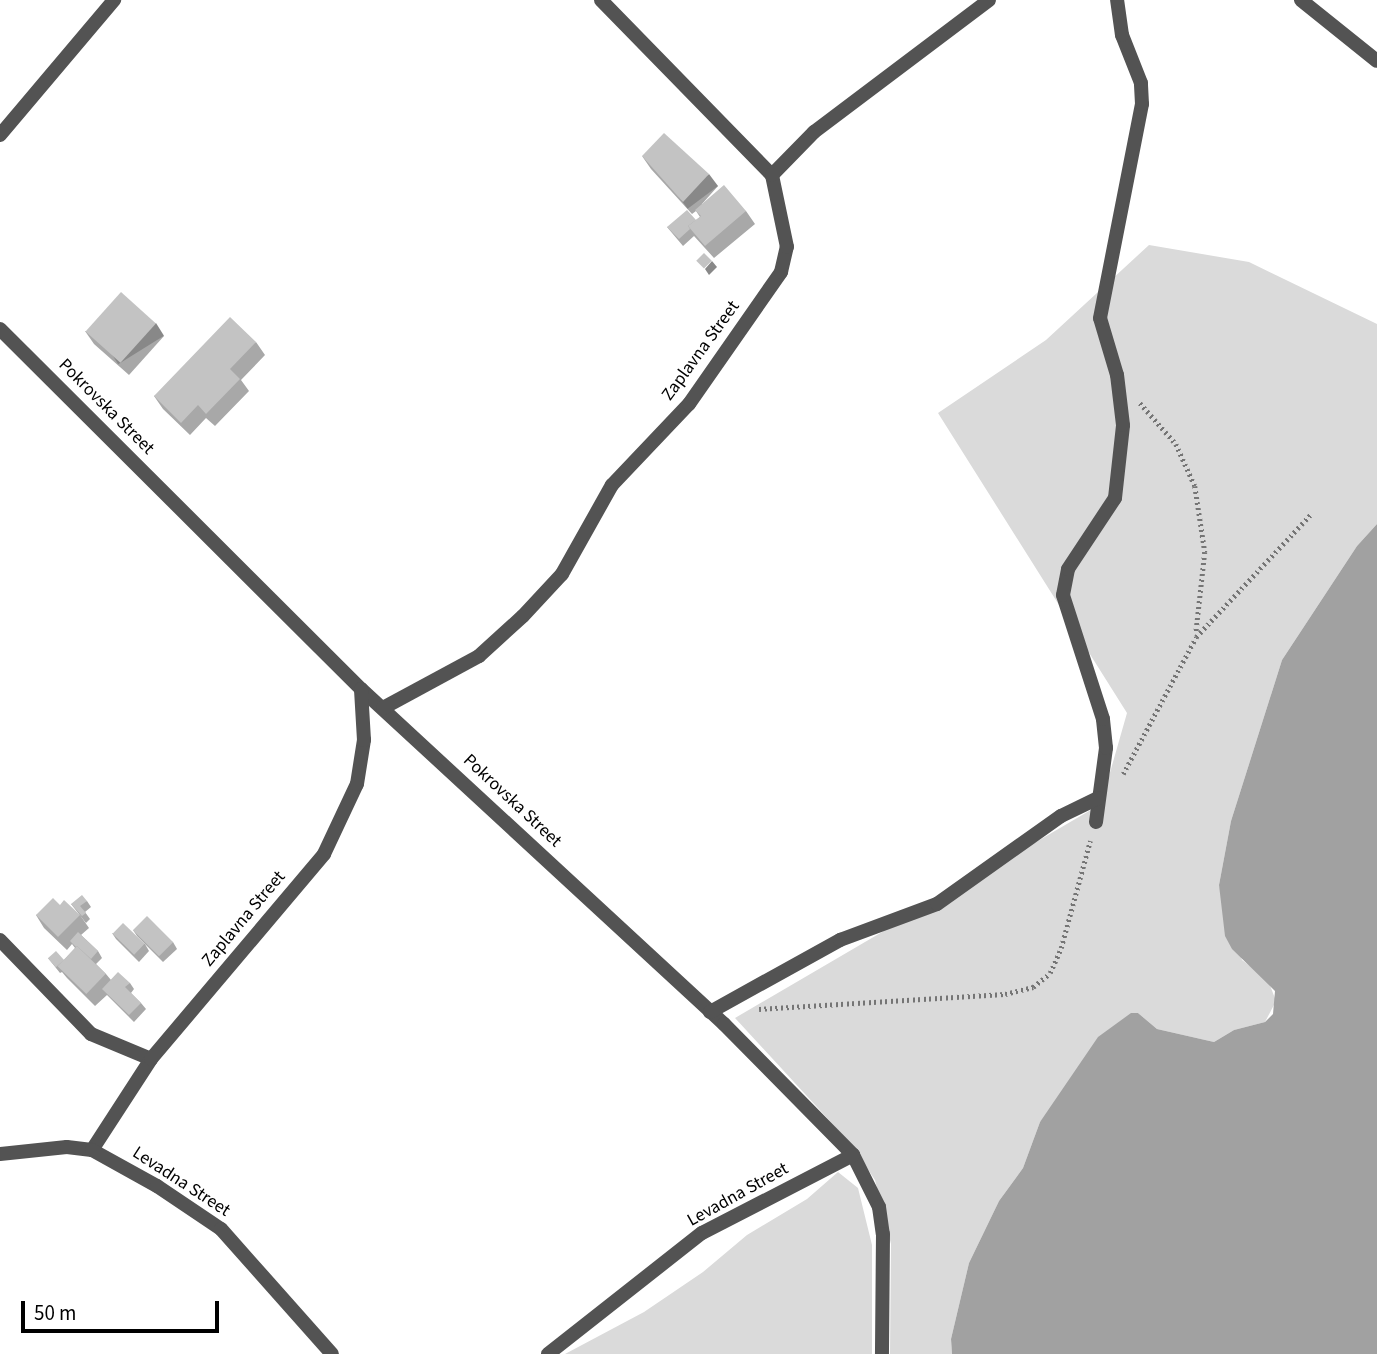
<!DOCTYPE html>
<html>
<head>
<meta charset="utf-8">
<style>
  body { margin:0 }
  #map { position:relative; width:1377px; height:1354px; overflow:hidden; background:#fff; font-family:"Source Sans 3",sans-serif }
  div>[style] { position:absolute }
  .green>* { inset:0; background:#dadada }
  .water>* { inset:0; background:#a1a1a1 }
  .path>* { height:4.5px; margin-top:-2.25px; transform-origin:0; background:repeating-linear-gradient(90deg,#757575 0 2px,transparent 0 5.5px) }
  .lane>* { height:14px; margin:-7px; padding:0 7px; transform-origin:7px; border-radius:7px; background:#535353 }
  .street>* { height:14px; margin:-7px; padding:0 7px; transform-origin:7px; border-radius:7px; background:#535353 }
  .wall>* { inset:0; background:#a8a8a8 }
  .shaded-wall>* { inset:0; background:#888; transform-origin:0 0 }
  .building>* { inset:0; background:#c3c3c3; transform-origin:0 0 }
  span { translate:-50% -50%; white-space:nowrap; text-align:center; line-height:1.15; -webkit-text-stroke:5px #fff; paint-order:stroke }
  .street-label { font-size:18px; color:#000 }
  .scale { position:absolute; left:21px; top:1301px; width:198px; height:32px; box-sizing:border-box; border:4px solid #000; border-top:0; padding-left:9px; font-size:21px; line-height:24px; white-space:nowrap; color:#000; -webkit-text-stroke:5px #fff; paint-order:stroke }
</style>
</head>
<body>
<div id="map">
  <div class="green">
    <div style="clip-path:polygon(1149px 245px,1249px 262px,1377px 324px,1377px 524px,1357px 546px,1282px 660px,1231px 821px,1219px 885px,1242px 960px,1268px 980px,1276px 1001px,1265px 1022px,1234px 1030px,1214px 1042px,1157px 1029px,1138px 1013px,1040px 1122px,1023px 1168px,999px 1201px,969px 1263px,951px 1339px,952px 1354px,890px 1354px,891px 1244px,875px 1180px,851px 1144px,735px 1018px,1101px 804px,1127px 713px,938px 413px,1046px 340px)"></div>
    <div style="clip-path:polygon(838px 1172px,858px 1188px,872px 1245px,872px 1354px,565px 1354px,644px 1312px,703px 1272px,747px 1235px,807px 1199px)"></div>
  </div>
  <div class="water">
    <div style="clip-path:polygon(1377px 524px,1377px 1354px,952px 1354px,951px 1339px,969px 1263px,999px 1201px,1023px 1168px,1040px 1122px,1098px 1037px,1131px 1013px,1138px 1013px,1157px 1029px,1214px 1042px,1234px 1030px,1265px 1022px,1273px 1014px,1275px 991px,1232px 949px,1225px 936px,1219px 885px,1231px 821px,1282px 660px,1357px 546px)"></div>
  </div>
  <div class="path">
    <div style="left:1140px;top:403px;width:55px;rotate:48.7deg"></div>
    <div style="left:1176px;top:444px;width:46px;rotate:65.7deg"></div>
    <div style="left:1195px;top:486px;width:67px;rotate:81.4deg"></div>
    <div style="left:1205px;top:552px;width:82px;rotate:96.3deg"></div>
    <div style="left:1123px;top:774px;width:155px;rotate:-61.9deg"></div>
    <div style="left:1196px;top:637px;width:170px;rotate:-46.9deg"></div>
    <div style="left:759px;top:1009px;width:246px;rotate:-3.5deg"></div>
    <div style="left:1005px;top:994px;width:29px;rotate:-14deg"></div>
    <div style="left:1033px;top:987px;width:22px;rotate:-39deg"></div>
    <div style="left:1050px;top:973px;width:27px;rotate:-66deg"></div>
    <div style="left:1061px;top:948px;width:111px;rotate:-74.8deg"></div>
  </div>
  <div class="lane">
    <div style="left:1096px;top:822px;width:75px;rotate:-82.3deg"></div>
    <div style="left:1106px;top:748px;width:29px;rotate:-96deg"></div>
    <div style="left:1103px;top:719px;width:130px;rotate:-107.9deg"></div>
    <div style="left:1063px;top:595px;width:26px;rotate:-79deg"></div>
    <div style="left:1068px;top:569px;width:85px;rotate:-56.5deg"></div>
    <div style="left:1115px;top:498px;width:73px;rotate:-83.7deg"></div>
    <div style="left:1123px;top:425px;width:50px;rotate:-96.8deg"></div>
  </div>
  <div class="street">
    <div style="left:601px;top:0;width:245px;rotate:45.7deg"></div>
    <div style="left:1301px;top:0;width:97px;rotate:38.8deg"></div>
    <div style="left:0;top:135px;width:177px;rotate:-49.8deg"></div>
    <div style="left:0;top:329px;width:510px;rotate:44.92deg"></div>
    <div style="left:361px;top:689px;width:494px;rotate:42.7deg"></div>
    <div style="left:724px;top:1024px;width:184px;rotate:45.4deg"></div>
    <div style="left:853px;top:1155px;width:58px;rotate:63.4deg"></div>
    <div style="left:879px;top:1207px;width:27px;rotate:82deg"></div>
    <div style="left:883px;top:1234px;width:120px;rotate:90.5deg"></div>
    <div style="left:1117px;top:375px;width:59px;rotate:-106.6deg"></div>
    <div style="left:1100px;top:318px;width:218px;rotate:-78.9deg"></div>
    <div style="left:1142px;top:104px;width:21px;rotate:-93deg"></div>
    <div style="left:1141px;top:83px;width:52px;rotate:-111.6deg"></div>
    <div style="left:1122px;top:35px;width:35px;rotate:-98deg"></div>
    <div style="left:383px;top:708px;width:109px;rotate:-28.4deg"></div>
    <div style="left:479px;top:656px;width:59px;rotate:-42.3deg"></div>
    <div style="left:523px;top:616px;width:57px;rotate:-47.1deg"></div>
    <div style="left:562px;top:574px;width:102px;rotate:-60.7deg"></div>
    <div style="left:612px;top:485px;width:112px;rotate:-46.5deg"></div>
    <div style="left:689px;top:404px;width:161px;rotate:-55.1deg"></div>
    <div style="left:781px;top:272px;width:26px;rotate:-77deg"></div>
    <div style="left:787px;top:247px;width:74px;rotate:-101.8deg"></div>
    <div style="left:772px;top:175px;width:60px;rotate:-45.7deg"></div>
    <div style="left:814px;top:132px;width:219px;rotate:-37deg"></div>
    <div style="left:0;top:940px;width:131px;rotate:45.9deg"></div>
    <div style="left:91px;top:1034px;width:65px;rotate:22.6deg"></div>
    <div style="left:710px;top:1012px;width:149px;rotate:-29deg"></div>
    <div style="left:840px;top:940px;width:103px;rotate:-20.4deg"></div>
    <div style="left:937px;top:904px;width:152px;rotate:-35.4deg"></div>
    <div style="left:1061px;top:816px;width:41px;rotate:-25.9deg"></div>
    <div style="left:92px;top:1150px;width:108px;rotate:-57deg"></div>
    <div style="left:151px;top:1059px;width:268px;rotate:-49.8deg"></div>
    <div style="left:324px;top:854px;width:77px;rotate:-64.8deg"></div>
    <div style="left:357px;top:784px;width:45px;rotate:-81deg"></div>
    <div style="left:364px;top:740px;width:51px;rotate:-93.4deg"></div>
    <div style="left:0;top:1154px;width:67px;rotate:-6deg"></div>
    <div style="left:67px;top:1147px;width:25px;rotate:7deg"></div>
    <div style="left:92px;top:1150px;width:74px;rotate:29deg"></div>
    <div style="left:157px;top:1186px;width:77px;rotate:33.9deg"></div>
    <div style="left:221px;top:1229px;width:167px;rotate:48.4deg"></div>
    <div style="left:548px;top:1354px;width:196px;rotate:-38.2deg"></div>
    <div style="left:702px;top:1233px;width:170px;rotate:-27.3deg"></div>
  </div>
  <div class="wall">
    <div style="clip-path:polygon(642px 156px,718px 186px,702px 204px,746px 211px,755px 224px,714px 258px,694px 236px,683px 246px,667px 227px,696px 220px,700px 217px,696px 211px,692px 214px,651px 169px)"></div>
    <div style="clip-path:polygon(85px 331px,164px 336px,129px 375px,94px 344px)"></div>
    <div style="clip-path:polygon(256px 342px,265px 355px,241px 380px,249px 391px,215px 426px,206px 418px,190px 435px,163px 409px,154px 396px)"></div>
    <div style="clip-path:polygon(87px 901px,91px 907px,85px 912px,90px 919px,86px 923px,71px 904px)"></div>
    <div style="clip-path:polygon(60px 905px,80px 915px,89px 928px,81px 935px,98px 951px,102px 958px,96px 964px,106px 974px,111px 980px,130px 983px,134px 989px,131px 993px,141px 1003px,146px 1009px,134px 1022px,107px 995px,95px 1006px,67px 978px,62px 972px,60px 973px,48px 958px,64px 960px,75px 948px,72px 944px,67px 950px,44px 928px,36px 915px)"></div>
    <div style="clip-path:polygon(133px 930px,173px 942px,177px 949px,163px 962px,137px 936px)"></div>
    <div style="clip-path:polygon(112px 933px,145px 944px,149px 951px,139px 962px,116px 939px)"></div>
  </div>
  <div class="shaded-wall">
    <div style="left:709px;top:174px;width:15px;height:38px;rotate:53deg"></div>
    <div style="clip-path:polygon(712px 261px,717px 267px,709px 275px,705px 269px)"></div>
    <div style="left:156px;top:323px;width:15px;height:54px;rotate:58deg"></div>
  </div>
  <div class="building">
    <div style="clip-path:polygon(664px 133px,709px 174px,683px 202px,642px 156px)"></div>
    <div style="clip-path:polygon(724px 185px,746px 211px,705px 246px,688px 226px,701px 216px,695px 210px)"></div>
    <div style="clip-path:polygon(687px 210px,696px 220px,688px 226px,690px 229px,679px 239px,667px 227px)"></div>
    <div style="left:704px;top:253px;width:11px;height:11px;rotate:45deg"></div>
    <div style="left:121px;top:292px;width:47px;height:53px;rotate:42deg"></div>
    <div style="clip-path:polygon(230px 317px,256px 342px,230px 369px,240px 379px,206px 414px,198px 405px,181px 423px,154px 396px)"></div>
    <div style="clip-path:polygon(82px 895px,87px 901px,80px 906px,86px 913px,82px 916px,71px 904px)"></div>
    <div style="clip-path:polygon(53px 898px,60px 905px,64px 900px,80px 915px,58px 937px,36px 915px)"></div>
    <div style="left:147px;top:916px;width:37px;height:20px;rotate:45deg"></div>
    <div style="left:123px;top:923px;width:30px;height:15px;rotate:44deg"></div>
    <div style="clip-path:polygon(78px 932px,98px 951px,91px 959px,77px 946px,76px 947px,70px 941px)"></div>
    <div style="left:77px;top:946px;width:40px;height:28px;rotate:44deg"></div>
    <div style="left:56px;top:951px;width:12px;height:11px;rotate:48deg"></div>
    <div style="clip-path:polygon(118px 972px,130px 983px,125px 987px,141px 1003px,129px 1015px,102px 989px)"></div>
  </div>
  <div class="street-label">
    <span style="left:701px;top:351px;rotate:-54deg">Zaplavna Street</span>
    <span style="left:106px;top:407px;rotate:45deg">Pokrovska Street</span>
    <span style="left:512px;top:801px;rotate:43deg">Pokrovska Street</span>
    <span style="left:244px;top:919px;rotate:-50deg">Zaplavna Street</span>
    <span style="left:181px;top:1182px;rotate:33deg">Levadna Street</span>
    <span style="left:738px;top:1195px;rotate:-29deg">Levadna Street</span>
  </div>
  <div class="scale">50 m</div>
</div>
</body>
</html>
